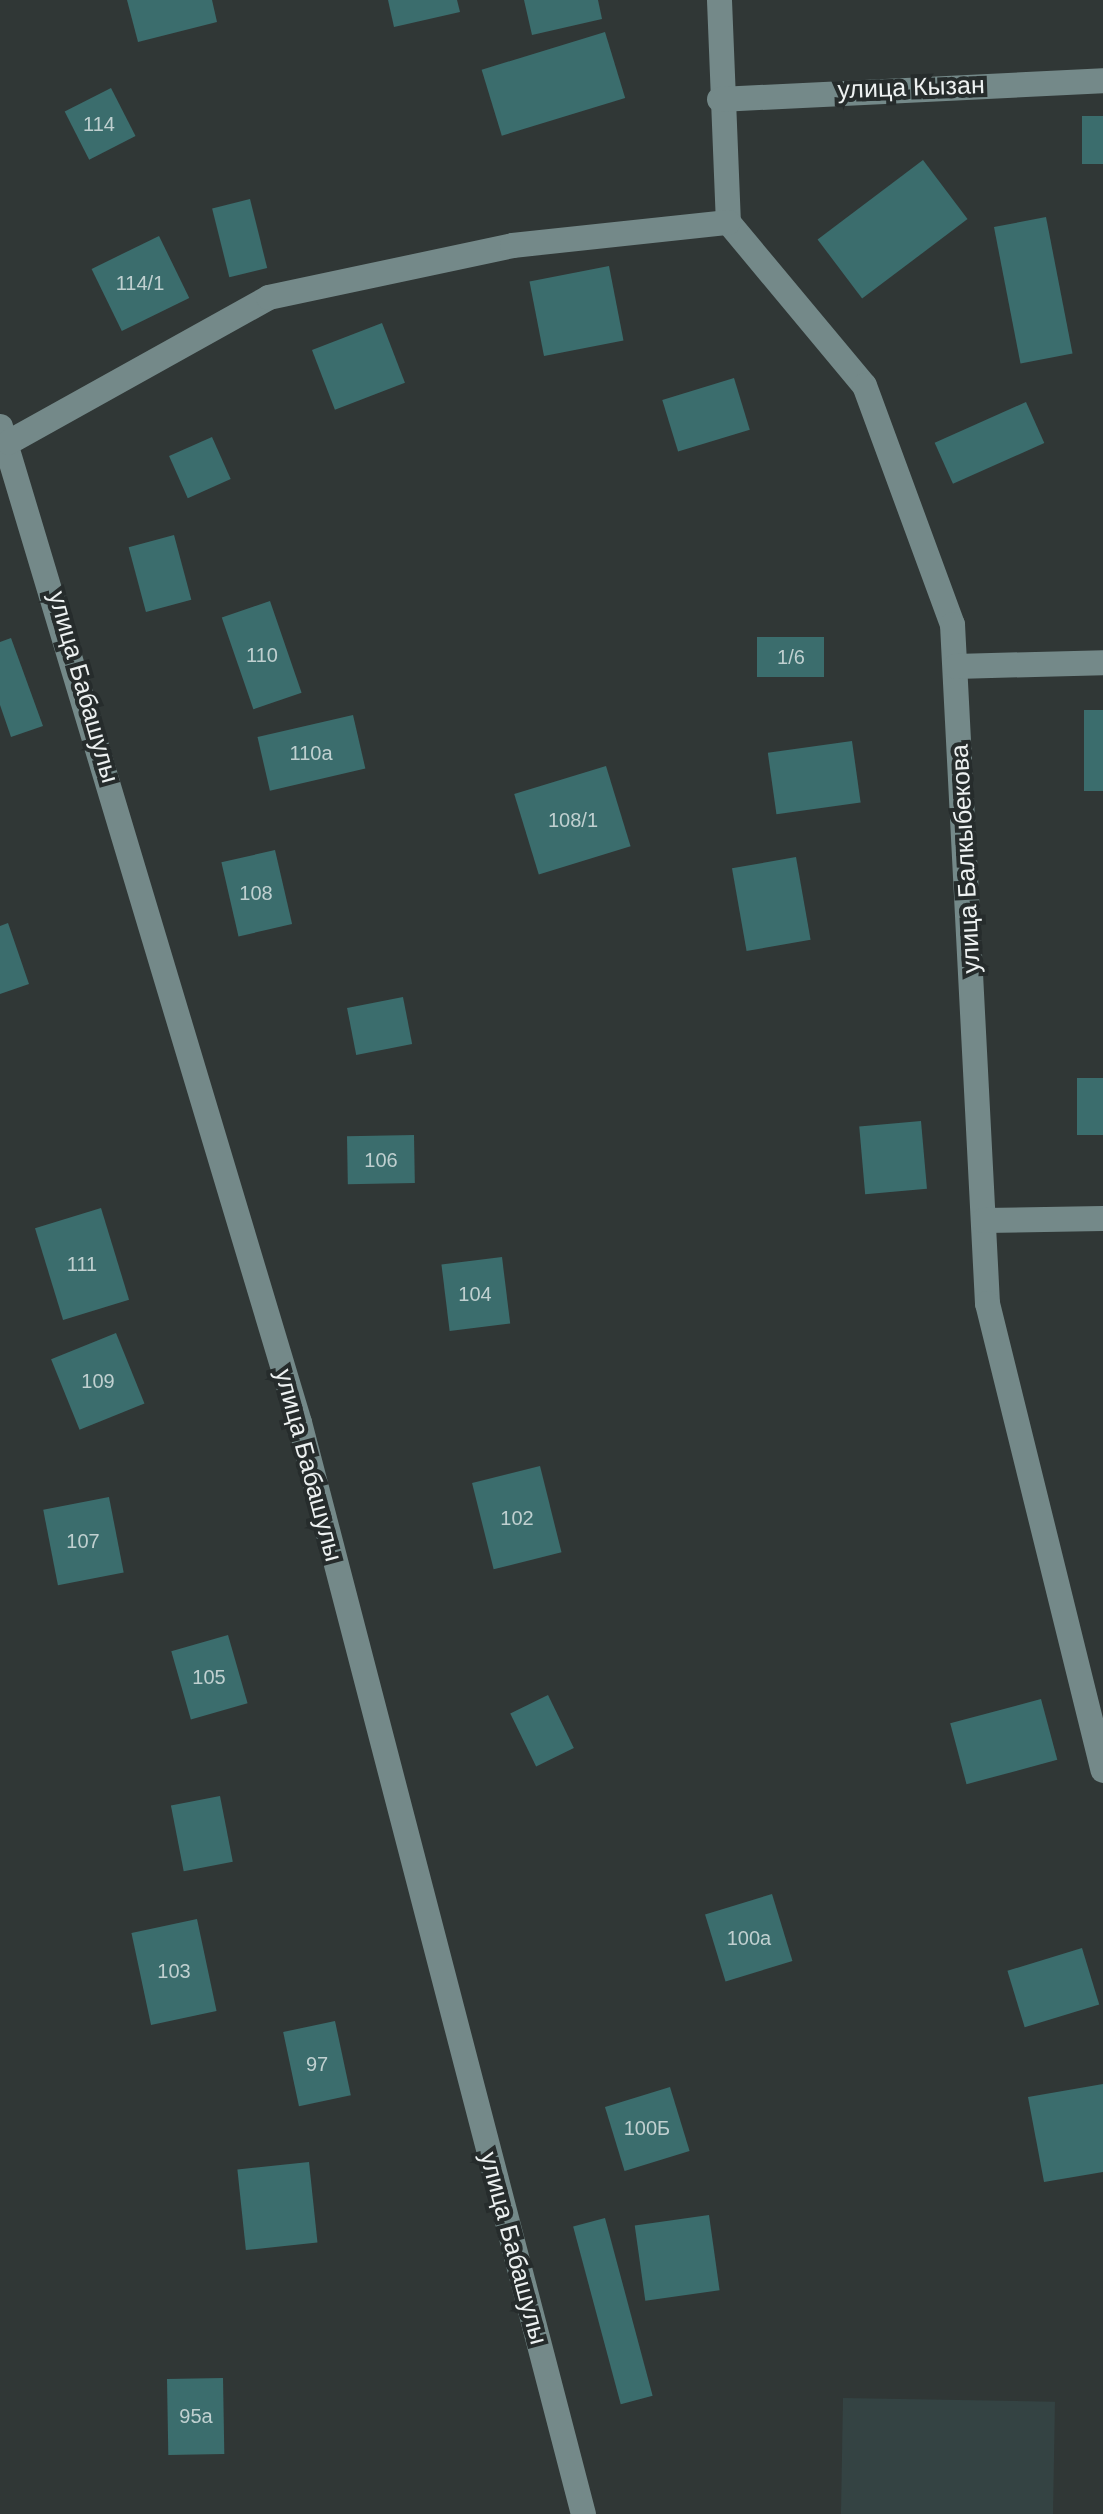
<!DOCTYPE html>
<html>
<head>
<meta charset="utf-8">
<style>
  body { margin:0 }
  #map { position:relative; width:1103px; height:2514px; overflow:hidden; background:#303736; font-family:Arial,sans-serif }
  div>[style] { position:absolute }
  .built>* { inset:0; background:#344343; transform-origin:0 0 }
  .building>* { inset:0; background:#3b6d6d; transform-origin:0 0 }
  .minor>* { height:25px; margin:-12.5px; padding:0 12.5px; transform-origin:12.5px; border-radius:12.5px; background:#748989 }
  span { translate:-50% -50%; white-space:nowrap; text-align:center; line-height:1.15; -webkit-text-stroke:8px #262c2c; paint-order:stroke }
  .number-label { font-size:20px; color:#c0d0d0 }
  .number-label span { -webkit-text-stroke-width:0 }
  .street-label { font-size:25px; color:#edf1f1 }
</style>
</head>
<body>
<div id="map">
  <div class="built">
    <div style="left:843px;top:2398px;width:212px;height:116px;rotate:1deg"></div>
  </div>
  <div class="building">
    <div style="clip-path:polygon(127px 0,212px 0,217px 22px,138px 42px)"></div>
    <div style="clip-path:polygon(388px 0,457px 0,460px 12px,394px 27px)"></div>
    <div style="clip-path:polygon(524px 0,598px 0,602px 19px,532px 35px)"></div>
    <div style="left:605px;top:32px;width:69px;height:129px;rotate:73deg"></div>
    <div style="left:111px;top:88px;width:54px;height:52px;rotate:63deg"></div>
    <div style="left:1082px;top:116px;width:21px;height:48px"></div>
    <div style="left:923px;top:160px;width:74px;height:132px;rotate:53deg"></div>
    <div style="left:250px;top:199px;width:71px;height:39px;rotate:76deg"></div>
    <div style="left:1046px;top:217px;width:139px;height:53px;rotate:79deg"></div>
    <div style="left:159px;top:236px;width:69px;height:75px;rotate:64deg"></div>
    <div style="left:609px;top:266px;width:76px;height:81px;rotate:79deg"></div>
    <div style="left:382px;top:323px;width:64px;height:75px;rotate:69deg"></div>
    <div style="left:734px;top:378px;width:54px;height:75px;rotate:73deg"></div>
    <div style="left:1026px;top:402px;width:45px;height:100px;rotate:66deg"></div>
    <div style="left:212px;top:437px;width:46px;height:47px;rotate:66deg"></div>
    <div style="left:174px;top:535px;width:67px;height:47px;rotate:75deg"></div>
    <div style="left:270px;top:601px;width:97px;height:51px;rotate:71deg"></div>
    <div style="left:824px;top:637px;width:40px;height:67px;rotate:90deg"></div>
    <div style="clip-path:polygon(11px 638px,43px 726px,11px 737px,0 705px,0 642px)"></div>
    <div style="left:1084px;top:710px;width:19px;height:81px"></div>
    <div style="left:353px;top:715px;width:55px;height:98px;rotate:77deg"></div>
    <div style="left:852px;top:741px;width:62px;height:85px;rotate:82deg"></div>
    <div style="left:606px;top:766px;width:84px;height:96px;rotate:73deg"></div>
    <div style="left:275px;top:850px;width:76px;height:55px;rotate:77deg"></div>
    <div style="left:796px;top:857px;width:84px;height:65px;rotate:80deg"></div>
    <div style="clip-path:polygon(8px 923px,29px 984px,0 994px,0 926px)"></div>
    <div style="left:403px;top:997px;width:48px;height:57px;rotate:79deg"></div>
    <div style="left:1103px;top:1078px;width:57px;height:26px;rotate:90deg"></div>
    <div style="left:921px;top:1121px;width:68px;height:62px;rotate:85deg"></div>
    <div style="left:414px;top:1135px;width:48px;height:67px;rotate:89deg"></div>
    <div style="left:101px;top:1208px;width:96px;height:69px;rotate:73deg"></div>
    <div style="left:502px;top:1257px;width:67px;height:61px;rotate:83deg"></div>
    <div style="left:116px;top:1333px;width:76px;height:70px;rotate:68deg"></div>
    <div style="left:540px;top:1466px;width:89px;height:70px;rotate:76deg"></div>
    <div style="left:109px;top:1497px;width:77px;height:67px;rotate:79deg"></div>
    <div style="left:228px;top:1635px;width:71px;height:59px;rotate:74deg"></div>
    <div style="left:548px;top:1695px;width:59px;height:42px;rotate:64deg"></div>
    <div style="left:1041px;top:1699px;width:63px;height:94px;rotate:75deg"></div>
    <div style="left:220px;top:1796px;width:67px;height:50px;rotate:79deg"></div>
    <div style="left:772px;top:1894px;width:70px;height:70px;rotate:73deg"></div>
    <div style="left:197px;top:1919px;width:94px;height:67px;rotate:78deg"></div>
    <div style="left:1082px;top:1948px;width:59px;height:78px;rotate:73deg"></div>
    <div style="left:335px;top:2021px;width:76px;height:53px;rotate:78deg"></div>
    <div style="clip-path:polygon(1103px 2084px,1103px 2172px,1044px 2182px,1028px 2097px)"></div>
    <div style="left:670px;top:2087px;width:67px;height:68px;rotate:73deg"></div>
    <div style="left:309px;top:2162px;width:81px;height:72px;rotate:84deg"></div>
    <div style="left:709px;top:2215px;width:76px;height:75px;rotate:82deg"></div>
    <div style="left:605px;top:2218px;width:184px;height:33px;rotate:75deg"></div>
    <div style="left:223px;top:2378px;width:76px;height:56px;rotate:89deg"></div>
  </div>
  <div class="minor">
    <div style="left:719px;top:0;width:222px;rotate:87.7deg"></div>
    <div style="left:728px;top:222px;width:212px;rotate:50.2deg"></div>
    <div style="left:864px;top:385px;width:255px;rotate:69.8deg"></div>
    <div style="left:952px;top:624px;width:680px;rotate:87.05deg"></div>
    <div style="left:987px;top:1303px;width:481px;rotate:76.1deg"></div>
    <div style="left:719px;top:99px;width:384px;rotate:-2.8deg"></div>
    <div style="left:0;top:426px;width:1040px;rotate:73.29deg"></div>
    <div style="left:299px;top:1422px;width:1128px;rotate:75.42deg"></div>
    <div style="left:8px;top:442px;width:298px;rotate:-29.1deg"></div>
    <div style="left:268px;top:297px;width:249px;rotate:-12deg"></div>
    <div style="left:512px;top:245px;width:217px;rotate:-6.1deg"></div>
    <div style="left:955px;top:666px;width:148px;rotate:-1.5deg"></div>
    <div style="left:983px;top:1220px;width:120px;rotate:-1deg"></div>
  </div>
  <div class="number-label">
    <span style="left:99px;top:124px">114</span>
    <span style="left:140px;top:283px">114/1</span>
    <span style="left:262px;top:655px">110</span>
    <span style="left:791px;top:657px">1/6</span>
    <span style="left:311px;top:753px">110а</span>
    <span style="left:573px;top:820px">108/1</span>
    <span style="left:256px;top:893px">108</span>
    <span style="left:381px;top:1160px">106</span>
    <span style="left:82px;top:1264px">111</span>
    <span style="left:475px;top:1294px">104</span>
    <span style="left:98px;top:1381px">109</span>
    <span style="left:517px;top:1518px">102</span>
    <span style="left:83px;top:1541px">107</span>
    <span style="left:209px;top:1677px">105</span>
    <span style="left:749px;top:1938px">100а</span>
    <span style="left:174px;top:1971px">103</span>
    <span style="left:317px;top:2064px">97</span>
    <span style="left:647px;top:2128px">100Б</span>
    <span style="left:196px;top:2416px">95а</span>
  </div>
  <div class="street-label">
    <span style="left:911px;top:87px;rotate:-2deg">улица Кызан</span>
    <span style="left:84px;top:687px;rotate:74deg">улица Бабашулы</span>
    <span style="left:965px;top:859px;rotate:-93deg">улица Балкыбекова</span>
    <span style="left:309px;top:1465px;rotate:75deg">улица Бабашулы</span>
    <span style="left:514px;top:2248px;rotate:75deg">улица Бабашулы</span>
  </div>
</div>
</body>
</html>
